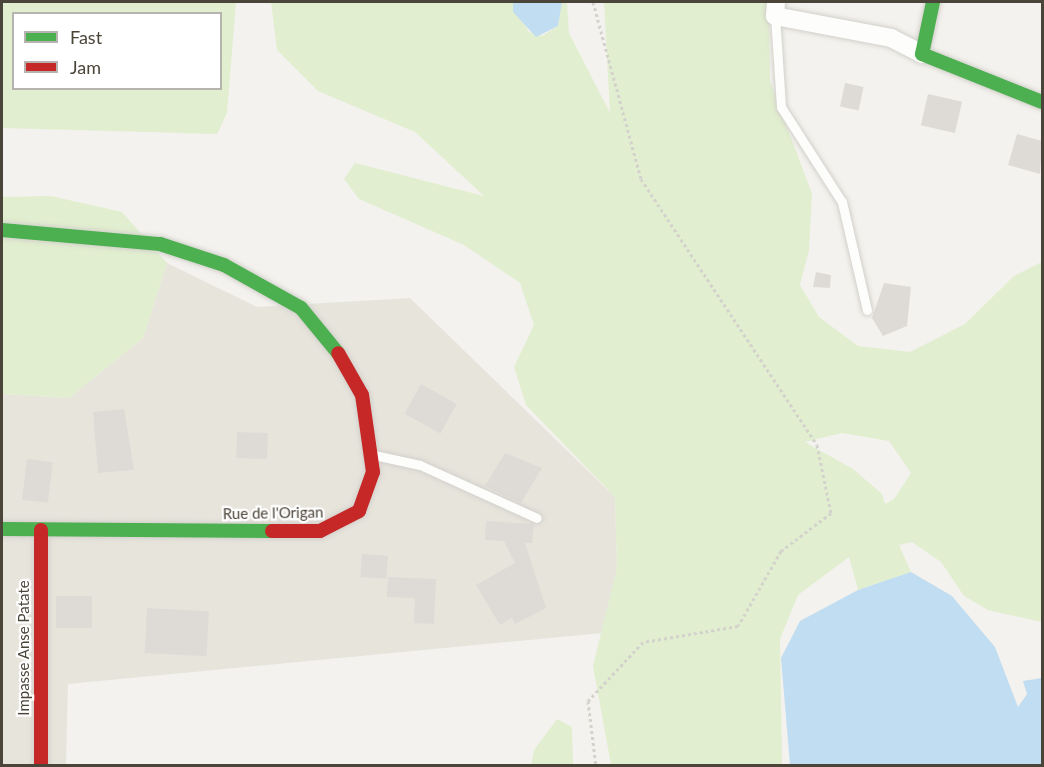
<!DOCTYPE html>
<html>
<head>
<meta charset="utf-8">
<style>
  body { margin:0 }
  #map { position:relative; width:1044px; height:767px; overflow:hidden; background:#f4f2ee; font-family:Lato,sans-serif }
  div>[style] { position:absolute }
  .residential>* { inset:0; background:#e7e4dc }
  .green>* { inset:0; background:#e1eecf }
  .water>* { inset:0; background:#c0ddf1 }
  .building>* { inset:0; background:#dedbd6; transform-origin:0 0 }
  .path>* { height:3px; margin-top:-1.5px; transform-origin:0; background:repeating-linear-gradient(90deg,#d3d2cc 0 3px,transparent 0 6px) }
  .roads { filter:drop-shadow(0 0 2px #d2d0cb) drop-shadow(0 0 2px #d2d0cb) }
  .lane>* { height:9px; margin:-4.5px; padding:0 4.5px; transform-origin:4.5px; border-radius:4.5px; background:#fdfdfc }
  .street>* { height:18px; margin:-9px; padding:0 9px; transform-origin:9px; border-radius:9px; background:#fdfdfc }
  .fast>* { height:14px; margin:-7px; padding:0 7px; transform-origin:7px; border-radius:7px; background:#4caf50 }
  .jam>* { height:14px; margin:-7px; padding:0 7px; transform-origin:7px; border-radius:7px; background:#c62828 }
  span { translate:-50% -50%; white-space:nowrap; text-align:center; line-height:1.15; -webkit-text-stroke:4.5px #fff; paint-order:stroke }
  .street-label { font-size:15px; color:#4b4439 }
  .frame { position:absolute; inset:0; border:3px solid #4b4439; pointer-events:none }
  .legend { position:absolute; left:12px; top:12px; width:210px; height:78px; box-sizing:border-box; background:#fff; border:2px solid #b7b4b0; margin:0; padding:8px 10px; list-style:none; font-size:18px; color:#4b4439 }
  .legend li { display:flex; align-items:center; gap:12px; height:30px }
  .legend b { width:30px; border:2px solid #b7b4b0 }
</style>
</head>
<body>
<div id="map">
  <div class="residential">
    <div style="clip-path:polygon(167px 263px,257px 307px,410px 298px,615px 497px,617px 568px,603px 633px,68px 684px,66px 765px,2px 765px,2px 394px,69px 398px,143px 338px)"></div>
  </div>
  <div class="green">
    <div style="clip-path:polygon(evenodd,2px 2px,236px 2px,227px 113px,217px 134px,2px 128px,2px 2px,14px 14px,220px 14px,220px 88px,14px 88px,14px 14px)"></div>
    <div style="clip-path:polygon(evenodd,271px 2px,513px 2px,529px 32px,542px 36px,558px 26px,562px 2px,567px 2px,569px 33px,610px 113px,604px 2px,769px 2px,770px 81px,812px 194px,809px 250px,800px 285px,819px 317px,858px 346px,910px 352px,965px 324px,1014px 276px,1042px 262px,1042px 622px,988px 610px,964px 596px,941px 562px,912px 542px,899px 545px,911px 572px,858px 590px,849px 557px,798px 595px,780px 639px,782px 765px,611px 765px,593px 666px,617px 568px,615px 497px,526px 405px,514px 367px,534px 325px,520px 283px,464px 245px,359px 199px,344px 179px,355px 163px,484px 196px,415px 132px,318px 91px,277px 50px,271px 2px,842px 433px,889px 441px,911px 473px,894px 499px,885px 504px,882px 494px,853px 469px,805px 442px,842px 433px)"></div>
    <div style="clip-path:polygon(51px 196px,122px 212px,167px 263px,143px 338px,69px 398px,2px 394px,2px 197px)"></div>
    <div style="clip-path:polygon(557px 719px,572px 727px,573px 765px,531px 765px,534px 750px)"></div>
  </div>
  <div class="water">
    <div style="clip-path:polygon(513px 2px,562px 2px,558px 26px,536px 37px,513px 12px)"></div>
    <div style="clip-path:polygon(911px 572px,952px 596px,995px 647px,1018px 707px,1027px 694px,1023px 681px,1042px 678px,1042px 765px,790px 765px,781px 658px,800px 621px,858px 590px)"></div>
  </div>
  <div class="building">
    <div style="left:845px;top:83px;width:19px;height:24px;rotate:12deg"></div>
    <div style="left:928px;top:94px;width:35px;height:32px;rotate:13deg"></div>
    <div style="clip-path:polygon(1017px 134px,1042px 141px,1040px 174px,1008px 165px)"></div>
    <div style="clip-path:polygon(816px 272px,831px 275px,830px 288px,813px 287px)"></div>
    <div style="clip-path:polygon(884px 283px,911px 287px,907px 326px,883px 336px,872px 318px)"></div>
    <div style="left:421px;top:384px;width:41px;height:34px;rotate:29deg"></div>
    <div style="clip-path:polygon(124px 409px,134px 470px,98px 473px,93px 412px)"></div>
    <div style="left:237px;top:432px;width:31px;height:26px;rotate:2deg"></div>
    <div style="clip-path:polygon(505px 453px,542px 468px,521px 503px,485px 486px)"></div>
    <div style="left:27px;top:459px;width:26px;height:41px;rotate:7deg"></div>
    <div style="clip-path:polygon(486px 521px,534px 524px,532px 543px,525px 543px,546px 608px,515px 624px,512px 618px,500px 625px,476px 585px,515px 563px,504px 541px,485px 540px)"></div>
    <div style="left:362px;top:554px;width:26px;height:23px;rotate:4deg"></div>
    <div style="clip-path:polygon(388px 577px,436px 579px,434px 624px,414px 623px,415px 598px,387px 597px)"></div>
    <div style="left:56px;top:596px;width:36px;height:32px"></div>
    <div style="left:147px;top:608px;width:62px;height:45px;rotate:3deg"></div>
  </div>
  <div class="path">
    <div style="left:593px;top:2px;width:183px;rotate:74.8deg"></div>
    <div style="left:641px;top:179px;width:319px;rotate:56.5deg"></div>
    <div style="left:817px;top:445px;width:69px;rotate:78.4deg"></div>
    <div style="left:831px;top:513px;width:63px;rotate:142.8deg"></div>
    <div style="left:781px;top:551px;width:86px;rotate:119.8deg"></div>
    <div style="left:738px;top:626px;width:96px;rotate:170.4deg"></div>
    <div style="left:643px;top:642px;width:81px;rotate:133deg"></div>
    <div style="left:588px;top:701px;width:65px;rotate:83deg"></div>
  </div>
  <div class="roads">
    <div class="lane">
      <div style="left:775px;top:16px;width:91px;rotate:86.2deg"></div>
      <div style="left:781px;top:107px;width:113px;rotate:57.3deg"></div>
      <div style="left:842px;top:202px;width:111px;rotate:77deg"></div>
      <div style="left:374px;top:455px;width:47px;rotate:12.3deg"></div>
      <div style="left:420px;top:465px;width:128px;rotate:24.4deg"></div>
    </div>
    <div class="street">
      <div style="left:776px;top:2px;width:14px;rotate:94deg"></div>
      <div style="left:775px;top:16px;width:118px;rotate:10.7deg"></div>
      <div style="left:891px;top:38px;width:35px;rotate:27deg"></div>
    </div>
    <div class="fast">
      <div style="left:933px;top:2px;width:53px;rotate:101.9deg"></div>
      <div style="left:922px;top:54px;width:129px;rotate:21.8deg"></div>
      <div style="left:2px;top:230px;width:159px;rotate:5.1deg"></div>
      <div style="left:160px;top:244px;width:67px;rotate:18.2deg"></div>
      <div style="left:224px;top:265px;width:88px;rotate:29.2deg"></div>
      <div style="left:301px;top:308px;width:58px;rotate:50.6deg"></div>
      <div style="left:2px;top:529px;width:270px;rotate:0.4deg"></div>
    </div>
    <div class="jam">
      <div style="left:41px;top:530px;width:236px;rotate:90deg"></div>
      <div style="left:272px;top:531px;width:48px"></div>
      <div style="left:320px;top:531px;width:44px;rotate:-27.1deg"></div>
      <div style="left:359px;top:511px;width:41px;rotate:-70.3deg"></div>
      <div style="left:373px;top:472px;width:78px;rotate:-98.1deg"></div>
      <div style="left:362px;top:395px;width:48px;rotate:-119.7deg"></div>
    </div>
  </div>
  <div class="street-label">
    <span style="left:273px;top:513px;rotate:-1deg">Rue de l'Origan</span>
    <span style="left:24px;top:648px;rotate:-90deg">Impasse Anse Patate</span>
  </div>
  <div class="frame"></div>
  <ul class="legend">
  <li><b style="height:8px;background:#4caf50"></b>Fast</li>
  <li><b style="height:8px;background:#c62828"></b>Jam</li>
  </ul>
</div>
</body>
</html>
